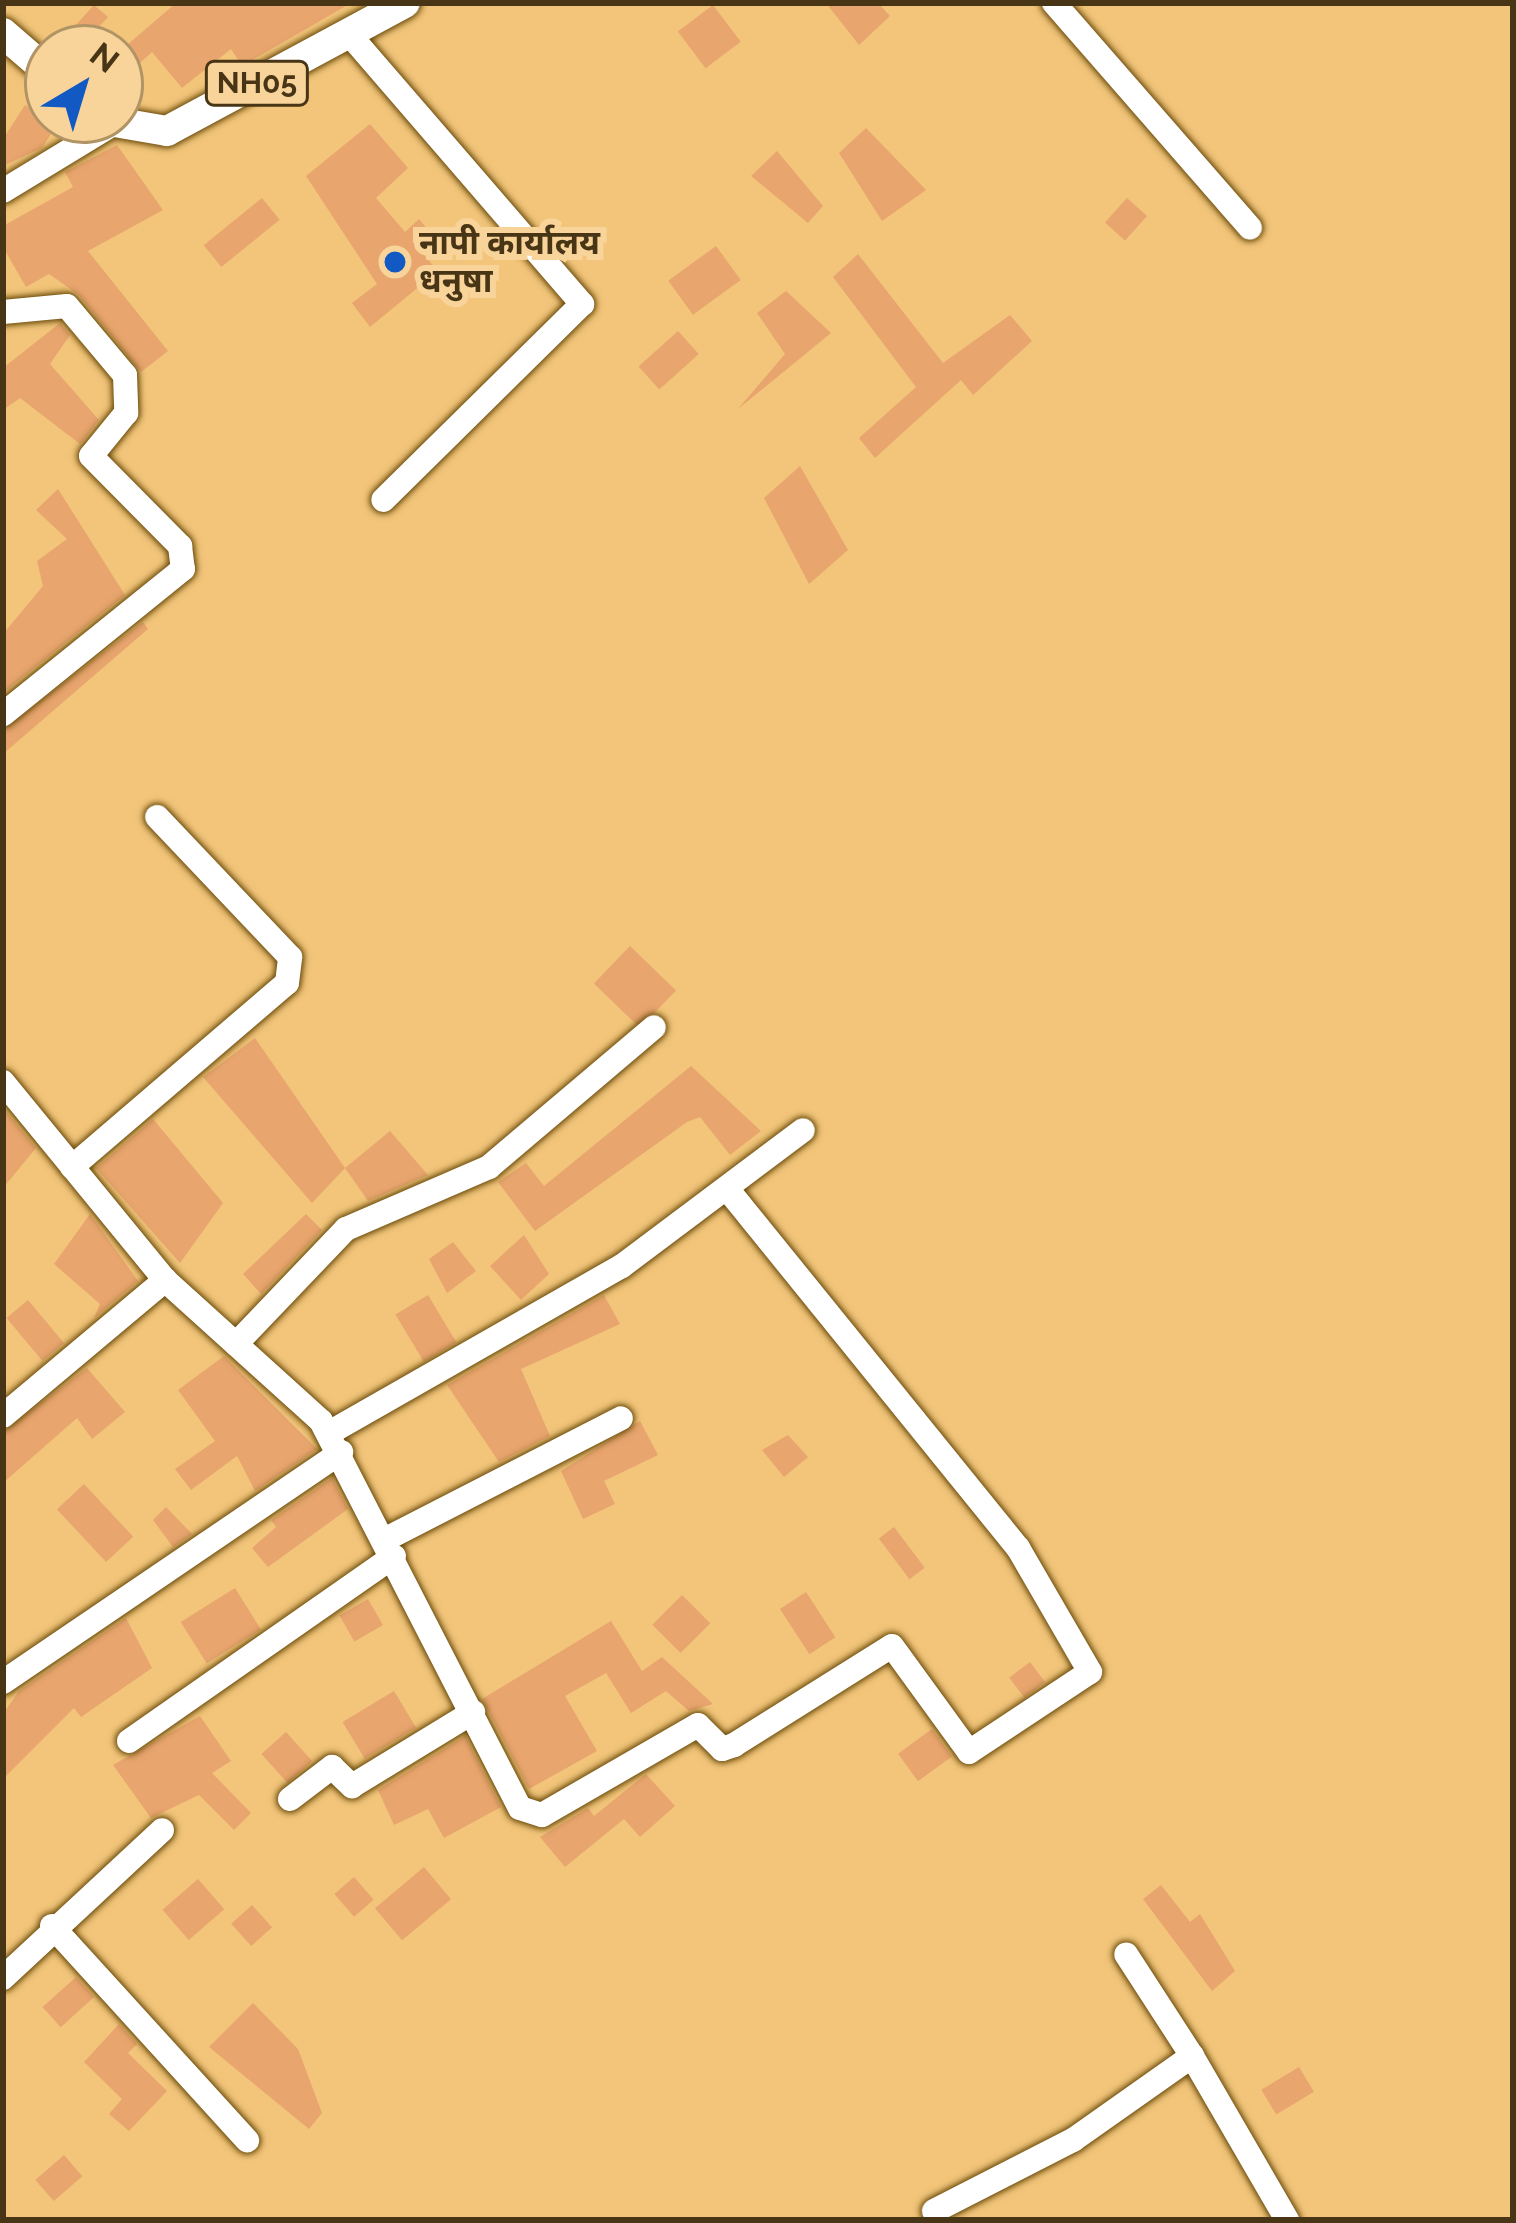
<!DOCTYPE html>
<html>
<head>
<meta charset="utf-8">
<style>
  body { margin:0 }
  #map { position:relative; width:1516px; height:2223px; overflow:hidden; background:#f2c57a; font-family:Raleway,"Noto Sans Devanagari",sans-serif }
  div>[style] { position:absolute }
  .building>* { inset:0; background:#e8a56e; transform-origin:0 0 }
  .roads { filter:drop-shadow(0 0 3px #694a09) drop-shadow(0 0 3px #694a09) }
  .minor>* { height:24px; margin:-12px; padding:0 12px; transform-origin:12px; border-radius:12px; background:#fff }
  .major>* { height:30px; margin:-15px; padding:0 15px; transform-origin:15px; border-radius:15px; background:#fff }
  .dots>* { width:33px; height:33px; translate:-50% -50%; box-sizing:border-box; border:6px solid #f8d49a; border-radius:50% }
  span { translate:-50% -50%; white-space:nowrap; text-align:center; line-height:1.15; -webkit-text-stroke:12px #f8d49a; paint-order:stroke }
  .shield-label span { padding:3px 9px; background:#f8d49a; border:3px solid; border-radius:9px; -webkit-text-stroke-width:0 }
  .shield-label { font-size:30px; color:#473515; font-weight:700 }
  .poi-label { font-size:33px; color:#473515; font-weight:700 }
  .left { translate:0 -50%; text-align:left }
  .frame { position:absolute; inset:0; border:6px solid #473515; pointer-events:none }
  .north { position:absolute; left:24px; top:24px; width:120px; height:120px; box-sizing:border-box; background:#f8d49a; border:3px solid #b19465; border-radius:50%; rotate:38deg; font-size:33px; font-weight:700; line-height:48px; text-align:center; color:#473515 }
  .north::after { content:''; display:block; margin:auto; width:42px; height:54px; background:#1259c3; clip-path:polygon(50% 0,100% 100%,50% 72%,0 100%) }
</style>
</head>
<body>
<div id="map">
  <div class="building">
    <div style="clip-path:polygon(176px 3px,351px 3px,242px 66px,231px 49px,182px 88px,152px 52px,120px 81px,120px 51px)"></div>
    <div style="clip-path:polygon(826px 3px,878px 3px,890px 16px,859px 45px)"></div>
    <div style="clip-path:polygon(94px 5px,108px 17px,80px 48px,55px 48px)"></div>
    <div style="left:713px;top:5px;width:46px;height:44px;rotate:53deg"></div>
    <div style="clip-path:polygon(25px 105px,56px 126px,42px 148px,3px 166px,3px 139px)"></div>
    <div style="clip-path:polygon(370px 124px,408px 168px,376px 198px,405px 232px,419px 219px,438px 242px,423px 254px,438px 271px,370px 327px,352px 303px,377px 284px,306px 176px)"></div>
    <div style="clip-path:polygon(866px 128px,926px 190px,882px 221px,839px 153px)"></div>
    <div style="clip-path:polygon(117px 145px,163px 210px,88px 251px,168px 351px,141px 372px,79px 295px,49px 274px,26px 287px,3px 247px,3px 226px,73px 187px,65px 172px)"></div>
    <div style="clip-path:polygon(777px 151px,823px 206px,808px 223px,751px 176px)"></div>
    <div style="left:262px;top:198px;width:28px;height:75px;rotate:51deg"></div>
    <div style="left:1127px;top:198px;width:27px;height:33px;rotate:42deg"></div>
    <div style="left:716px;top:246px;width:42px;height:59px;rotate:54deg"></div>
    <div style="clip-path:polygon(858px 254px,943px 363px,1010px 315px,1032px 341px,973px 395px,961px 380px,875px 458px,859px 438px,916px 387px,833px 277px)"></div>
    <div style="clip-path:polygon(786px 291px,831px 333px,738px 409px,785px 354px,757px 313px)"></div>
    <div style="clip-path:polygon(60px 323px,70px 335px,50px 364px,99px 420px,80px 444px,20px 398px,3px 410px,3px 368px)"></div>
    <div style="left:678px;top:331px;width:31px;height:53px;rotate:48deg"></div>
    <div style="clip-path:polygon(800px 466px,848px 550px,809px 584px,764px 498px)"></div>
    <div style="clip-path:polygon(58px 489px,125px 595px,3px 693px,3px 634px,43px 586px,37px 561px,67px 539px,36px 510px)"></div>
    <div style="clip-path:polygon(143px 622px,148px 629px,3px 754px,3px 730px)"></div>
    <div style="left:630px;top:946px;width:64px;height:52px;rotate:44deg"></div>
    <div style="clip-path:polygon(255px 1038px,345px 1168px,312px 1203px,203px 1077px)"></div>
    <div style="clip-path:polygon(691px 1066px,761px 1131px,730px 1155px,700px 1117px,687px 1122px,535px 1231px,498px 1182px,526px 1163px,544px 1186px)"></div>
    <div style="clip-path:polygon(3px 1108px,36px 1148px,3px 1188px)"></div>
    <div style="clip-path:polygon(153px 1119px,223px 1203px,180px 1263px,96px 1168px)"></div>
    <div style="clip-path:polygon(390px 1131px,428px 1175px,368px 1201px,345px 1168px)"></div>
    <div style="clip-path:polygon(90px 1214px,138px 1281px,94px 1318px,100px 1304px,54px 1264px)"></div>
    <div style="clip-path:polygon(306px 1214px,322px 1230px,261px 1294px,243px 1274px)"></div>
    <div style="clip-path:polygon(524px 1235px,549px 1274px,521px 1300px,490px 1266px)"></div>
    <div style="clip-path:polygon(453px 1242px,476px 1271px,447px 1293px,429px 1259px)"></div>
    <div style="left:428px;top:1295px;width:55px;height:38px;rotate:59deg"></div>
    <div style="clip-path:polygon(604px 1295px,620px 1324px,521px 1369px,550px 1436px,499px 1462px,447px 1385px)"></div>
    <div style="left:28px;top:1300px;width:56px;height:28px;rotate:50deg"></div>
    <div style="clip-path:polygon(224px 1356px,317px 1449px,255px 1491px,237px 1456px,191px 1490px,175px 1469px,215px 1441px,178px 1390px)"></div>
    <div style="clip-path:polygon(87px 1368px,125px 1412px,92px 1439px,77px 1418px,3px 1483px,3px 1432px)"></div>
    <div style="clip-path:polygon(640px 1421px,658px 1455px,604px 1481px,615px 1504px,583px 1519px,561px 1471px)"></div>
    <div style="clip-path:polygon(788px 1435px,808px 1457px,784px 1477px,762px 1450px)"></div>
    <div style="clip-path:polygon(332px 1478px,348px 1509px,268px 1567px,252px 1548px,276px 1527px,271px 1520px)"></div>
    <div style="left:84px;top:1484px;width:72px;height:37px;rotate:47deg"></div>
    <div style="clip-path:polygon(166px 1507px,192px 1534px,173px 1547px,153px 1520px)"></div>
    <div style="left:894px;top:1527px;width:51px;height:19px;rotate:53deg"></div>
    <div style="left:235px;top:1588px;width:49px;height:64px;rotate:58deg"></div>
    <div style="left:806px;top:1592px;width:54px;height:31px;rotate:57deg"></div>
    <div style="left:682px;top:1595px;width:40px;height:42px;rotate:45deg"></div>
    <div style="left:368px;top:1599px;width:30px;height:33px;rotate:60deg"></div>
    <div style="clip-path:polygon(126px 1618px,152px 1668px,81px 1717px,74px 1708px,3px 1779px,3px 1714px,19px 1691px)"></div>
    <div style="clip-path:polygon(611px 1621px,642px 1671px,662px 1657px,713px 1704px,689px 1711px,666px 1691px,631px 1713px,606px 1673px,565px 1696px,597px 1751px,529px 1789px,482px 1699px)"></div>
    <div style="left:1030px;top:1662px;width:25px;height:26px;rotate:53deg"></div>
    <div style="left:394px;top:1691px;width:43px;height:60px;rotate:59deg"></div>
    <div style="clip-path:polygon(200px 1716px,231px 1761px,212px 1773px,251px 1813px,234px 1830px,199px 1795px,151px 1818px,113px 1765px)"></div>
    <div style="left:932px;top:1729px;width:34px;height:42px;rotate:54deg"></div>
    <div style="left:286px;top:1732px;width:39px;height:33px;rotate:48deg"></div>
    <div style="clip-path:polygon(465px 1736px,501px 1807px,444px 1838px,428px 1809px,394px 1825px,378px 1790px)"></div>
    <div style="clip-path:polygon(646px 1774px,675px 1806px,640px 1837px,624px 1819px,565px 1867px,540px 1837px,588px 1808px,594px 1816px)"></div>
    <div style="left:424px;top:1867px;width:42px;height:64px;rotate:50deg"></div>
    <div style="left:354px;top:1877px;width:30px;height:26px;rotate:49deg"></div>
    <div style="left:198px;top:1879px;width:40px;height:47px;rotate:49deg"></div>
    <div style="clip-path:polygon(1161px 1885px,1190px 1922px,1200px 1914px,1235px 1971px,1212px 1991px,1143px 1899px)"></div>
    <div style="left:252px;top:1905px;width:30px;height:28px;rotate:48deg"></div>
    <div style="left:76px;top:1977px;width:27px;height:45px;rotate:48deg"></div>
    <div style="clip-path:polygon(253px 2003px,298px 2049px,322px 2113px,309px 2129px,209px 2047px)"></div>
    <div style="clip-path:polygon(119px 2024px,137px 2044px,128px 2053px,167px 2091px,129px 2131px,109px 2114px,122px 2099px,84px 2062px)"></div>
    <div style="left:1299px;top:2067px;width:29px;height:44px;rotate:59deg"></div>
    <div style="left:64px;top:2155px;width:28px;height:38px;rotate:49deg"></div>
  </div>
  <div class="roads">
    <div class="minor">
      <div style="left:1054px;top:3px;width:298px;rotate:48.9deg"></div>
      <div style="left:349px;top:34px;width:357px;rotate:49.2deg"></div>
      <div style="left:582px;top:304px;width:279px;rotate:135.4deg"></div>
      <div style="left:3px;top:191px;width:125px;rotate:-31.3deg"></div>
      <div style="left:3px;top:312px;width:64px;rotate:-5.4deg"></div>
      <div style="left:67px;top:306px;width:90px;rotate:50deg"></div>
      <div style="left:125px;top:375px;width:38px;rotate:88deg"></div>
      <div style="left:126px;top:413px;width:55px;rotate:129.1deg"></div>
      <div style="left:91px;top:456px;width:127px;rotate:45.3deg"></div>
      <div style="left:180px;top:546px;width:23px;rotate:83deg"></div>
      <div style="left:183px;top:569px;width:231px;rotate:141.1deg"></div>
      <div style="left:3px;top:1082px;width:256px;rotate:50.7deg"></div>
      <div style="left:165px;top:1280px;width:210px;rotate:42.1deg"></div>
      <div style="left:321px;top:1421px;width:435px;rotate:62.8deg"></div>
      <div style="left:520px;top:1808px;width:23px;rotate:18deg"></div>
      <div style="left:542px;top:1815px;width:180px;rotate:-30deg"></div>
      <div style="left:698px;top:1725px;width:34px;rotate:45deg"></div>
      <div style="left:722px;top:1749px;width:13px;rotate:-18deg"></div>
      <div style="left:734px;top:1745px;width:186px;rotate:-32.1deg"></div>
      <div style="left:892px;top:1646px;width:131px;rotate:54deg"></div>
      <div style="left:969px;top:1752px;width:145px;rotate:-33.5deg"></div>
      <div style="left:1090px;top:1672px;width:143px;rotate:-120.1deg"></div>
      <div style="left:1018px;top:1548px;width:461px;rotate:-129deg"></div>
      <div style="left:72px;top:1167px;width:283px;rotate:-40.6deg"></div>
      <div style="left:287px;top:983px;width:26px;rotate:-83deg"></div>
      <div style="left:290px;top:957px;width:193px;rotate:-133.5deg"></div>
      <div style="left:236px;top:1344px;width:159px;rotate:-46.3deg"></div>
      <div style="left:346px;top:1229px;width:156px;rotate:-23.4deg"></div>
      <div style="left:489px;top:1167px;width:216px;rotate:-40.3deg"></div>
      <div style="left:3px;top:1416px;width:212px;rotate:-40deg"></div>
      <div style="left:329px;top:1433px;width:337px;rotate:-29.7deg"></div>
      <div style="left:622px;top:1266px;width:226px;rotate:-36.9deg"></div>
      <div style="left:386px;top:1539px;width:264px;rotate:-27.2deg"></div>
      <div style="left:3px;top:1682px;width:409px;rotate:-34.2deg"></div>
      <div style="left:129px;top:1741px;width:323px;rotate:-34.9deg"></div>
      <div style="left:290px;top:1799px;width:53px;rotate:-37.3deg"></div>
      <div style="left:332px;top:1767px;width:28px;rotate:44deg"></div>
      <div style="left:352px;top:1786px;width:142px;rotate:-31.4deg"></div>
      <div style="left:52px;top:1926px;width:290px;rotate:47.7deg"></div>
      <div style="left:3px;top:1978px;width:217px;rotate:-42.9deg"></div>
      <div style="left:1192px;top:2056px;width:190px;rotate:59.9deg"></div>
      <div style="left:934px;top:2211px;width:156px;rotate:-27.1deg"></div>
      <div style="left:1073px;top:2140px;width:146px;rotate:-35.2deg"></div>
      <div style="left:1192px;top:2056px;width:121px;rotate:-122.9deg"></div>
    </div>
    <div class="major">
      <div style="left:3px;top:33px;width:60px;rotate:40.9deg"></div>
      <div style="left:103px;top:120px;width:65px;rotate:9.8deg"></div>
      <div style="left:167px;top:131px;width:270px;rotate:-28.3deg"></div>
    </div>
  </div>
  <div class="dots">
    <div style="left:395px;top:262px;background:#1259c3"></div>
  </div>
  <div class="shield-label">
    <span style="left:257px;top:83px">NH05</span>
  </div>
  <div class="poi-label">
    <span class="left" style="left:419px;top:262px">नापी कार्यालय<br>धनुषा</span>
  </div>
  <div class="frame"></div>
  <div class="north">N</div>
</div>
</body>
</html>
